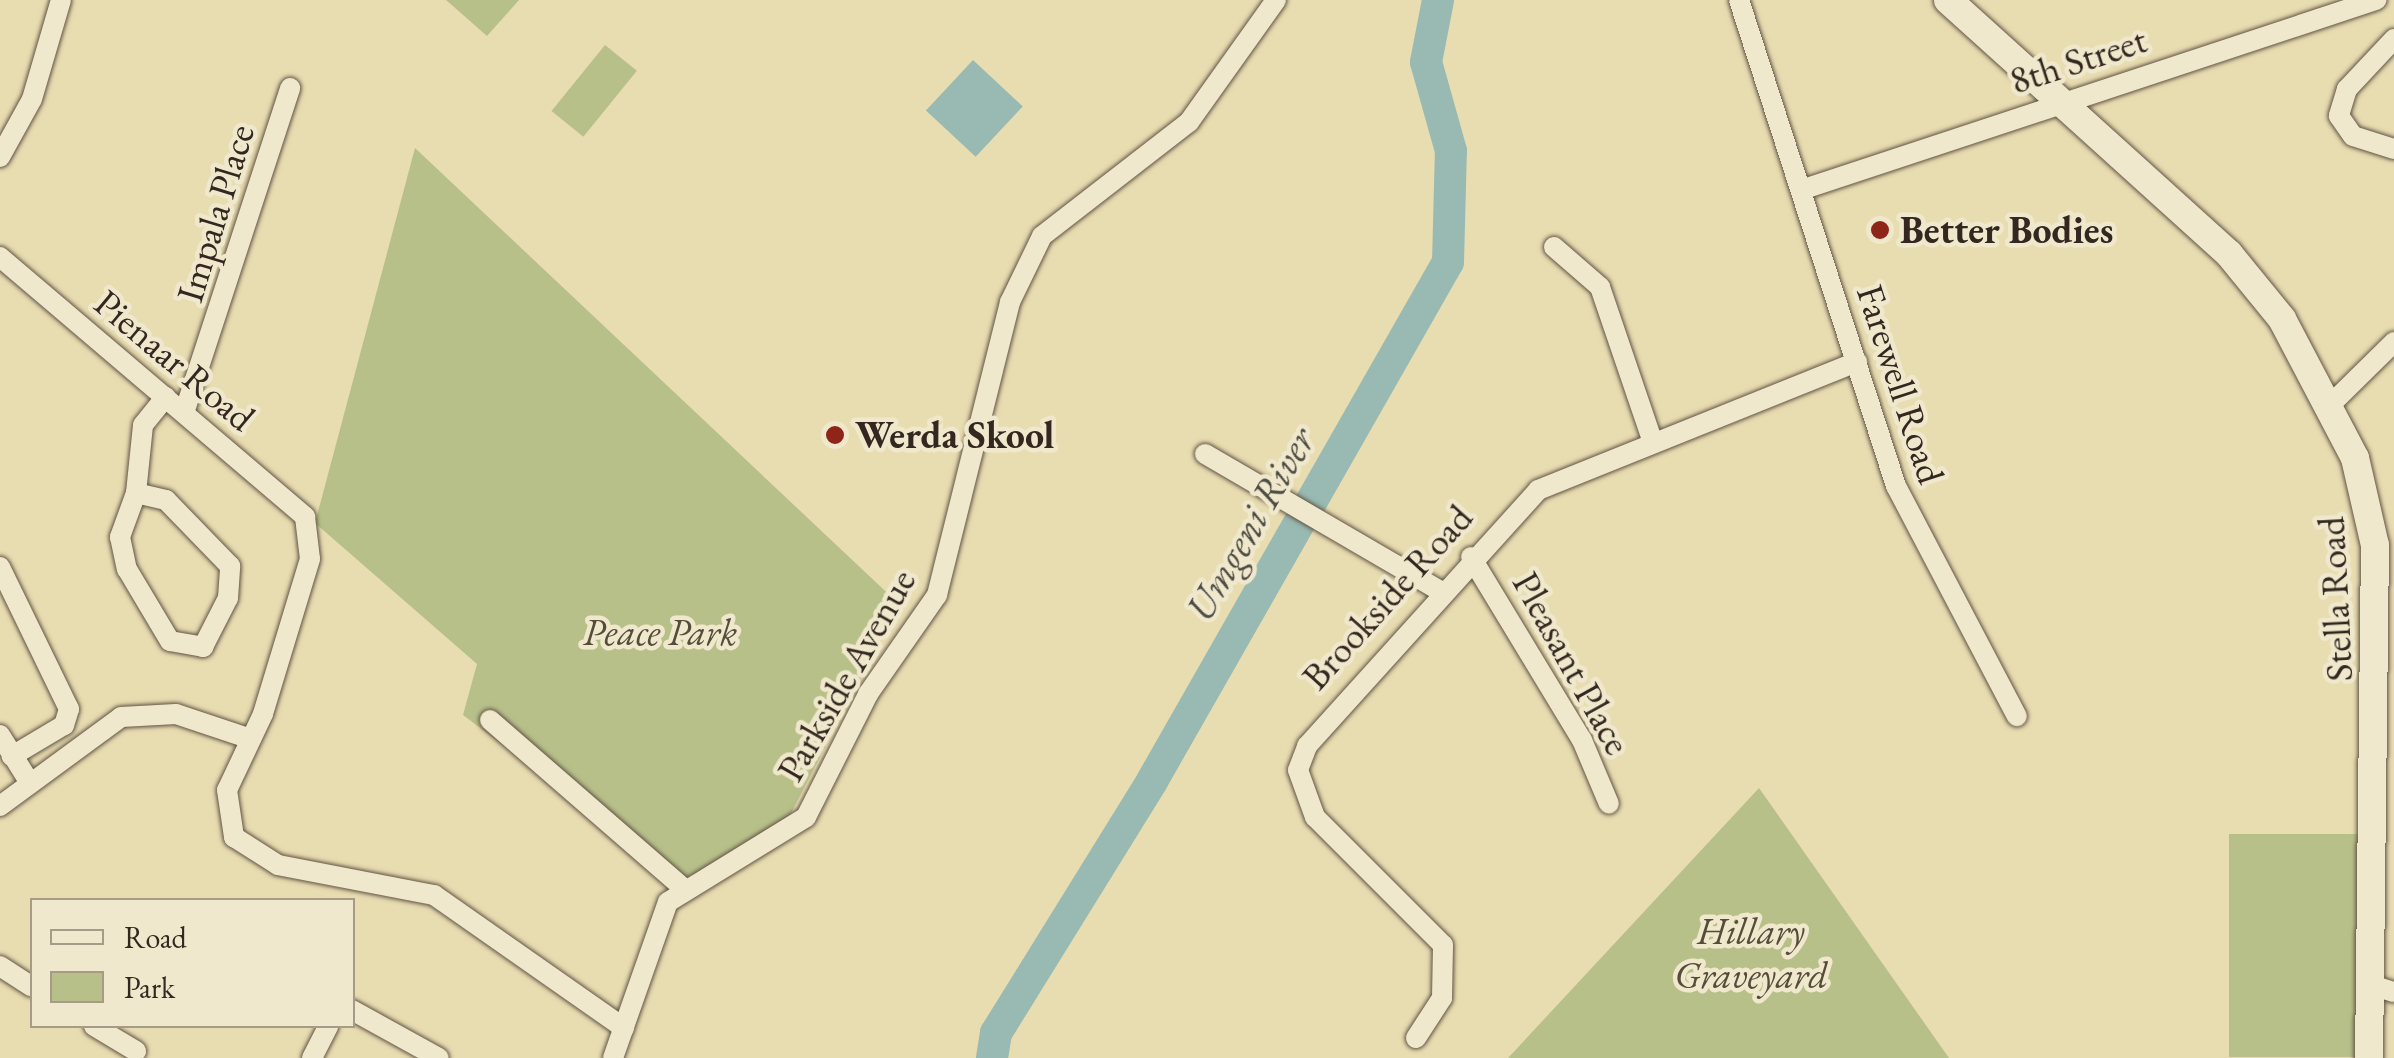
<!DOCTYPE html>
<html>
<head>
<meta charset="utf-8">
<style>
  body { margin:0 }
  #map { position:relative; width:2394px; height:1058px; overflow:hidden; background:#e8dcb1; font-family:"EB Garamond",serif }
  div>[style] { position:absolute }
  .green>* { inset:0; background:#b8c08a; transform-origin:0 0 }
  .water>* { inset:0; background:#98bab2; transform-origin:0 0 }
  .river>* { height:32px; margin:-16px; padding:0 16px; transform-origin:16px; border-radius:16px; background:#98bab2 }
  .roads { filter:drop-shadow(0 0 2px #615444) drop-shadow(0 0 2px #615444) }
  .minor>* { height:20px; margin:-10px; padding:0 10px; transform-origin:10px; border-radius:10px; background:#f0e8cc }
  .secondary>* { height:28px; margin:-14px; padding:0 14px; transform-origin:14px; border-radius:14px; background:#f0e8cc }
  .dots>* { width:28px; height:28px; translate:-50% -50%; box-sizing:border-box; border:5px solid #f0e8cc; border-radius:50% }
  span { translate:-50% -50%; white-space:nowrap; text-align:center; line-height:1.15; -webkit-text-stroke:9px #f0e8cc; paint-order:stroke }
  .street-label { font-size:38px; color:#342720 }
  .poi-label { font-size:38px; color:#342720; font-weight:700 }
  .left { translate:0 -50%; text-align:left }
  .park-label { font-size:38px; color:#554d3a; font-style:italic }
  .water-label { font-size:40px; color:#4d4c44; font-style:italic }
  .legend { position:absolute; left:30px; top:898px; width:325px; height:130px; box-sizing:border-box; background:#f0e8cc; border:2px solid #a59b87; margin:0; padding:12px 18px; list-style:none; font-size:30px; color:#342720 }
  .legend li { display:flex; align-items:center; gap:20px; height:50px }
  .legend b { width:50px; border:2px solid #a59b87 }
</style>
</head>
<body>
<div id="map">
  <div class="green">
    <div style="clip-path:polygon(446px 0,519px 0,487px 36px)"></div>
    <div style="left:605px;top:45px;width:41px;height:85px;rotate:39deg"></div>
    <div style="clip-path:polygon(415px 148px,899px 604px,787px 821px,721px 864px,680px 879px,463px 715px,477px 664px,315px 523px)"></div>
    <div style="clip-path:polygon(1759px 788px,1949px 1058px,1508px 1058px)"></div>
    <div style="left:2229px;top:834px;width:137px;height:223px"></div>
  </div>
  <div class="water">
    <div style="left:973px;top:60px;width:68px;height:69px;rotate:43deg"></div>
  </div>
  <div class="river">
    <div style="left:992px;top:1058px;width:25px;rotate:-81deg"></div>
    <div style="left:996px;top:1033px;width:296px;rotate:-58.2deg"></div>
    <div style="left:1152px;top:781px;width:597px;rotate:-60.3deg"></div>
    <div style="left:1448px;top:262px;width:111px;rotate:-88.5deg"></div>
    <div style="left:1451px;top:151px;width:92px;rotate:-105.7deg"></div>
    <div style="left:1426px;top:62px;width:63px;rotate:-79deg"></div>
  </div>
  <div class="roads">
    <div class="minor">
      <div style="left:1739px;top:0;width:511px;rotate:72.1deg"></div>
      <div style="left:1896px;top:486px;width:260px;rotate:62.3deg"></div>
      <div style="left:2394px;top:39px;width:69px;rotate:133.2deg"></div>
      <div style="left:2347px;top:89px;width:28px;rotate:107deg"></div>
      <div style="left:2339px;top:116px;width:24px;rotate:55deg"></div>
      <div style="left:2353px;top:136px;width:43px;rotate:17.6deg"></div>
      <div style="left:0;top:157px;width:66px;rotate:-61.1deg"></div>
      <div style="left:32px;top:99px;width:103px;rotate:-73.7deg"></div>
      <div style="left:1801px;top:190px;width:606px;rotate:-18.29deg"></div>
      <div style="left:1554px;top:247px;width:61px;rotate:41deg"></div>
      <div style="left:1600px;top:287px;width:162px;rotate:71.2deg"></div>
      <div style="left:0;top:257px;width:401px;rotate:40.4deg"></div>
      <div style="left:305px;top:517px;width:42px;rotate:83.2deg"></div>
      <div style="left:310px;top:559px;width:162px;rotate:106.9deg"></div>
      <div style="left:263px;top:714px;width:84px;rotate:115.3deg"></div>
      <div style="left:227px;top:790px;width:48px;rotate:81.5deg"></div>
      <div style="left:234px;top:837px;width:52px;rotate:32.5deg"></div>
      <div style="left:278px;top:865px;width:159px;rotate:10.9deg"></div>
      <div style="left:434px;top:895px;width:232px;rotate:35deg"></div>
      <div style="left:2330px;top:405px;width:90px;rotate:-44.5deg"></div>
      <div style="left:184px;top:413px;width:342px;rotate:-71.9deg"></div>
      <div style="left:1205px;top:454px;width:272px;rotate:30.2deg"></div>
      <div style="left:136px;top:493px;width:47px;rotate:110deg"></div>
      <div style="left:120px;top:537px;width:33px;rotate:78deg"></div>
      <div style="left:127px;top:569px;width:84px;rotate:59.2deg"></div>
      <div style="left:170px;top:641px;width:34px;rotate:10deg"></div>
      <div style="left:203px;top:647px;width:55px;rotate:-63deg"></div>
      <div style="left:228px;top:598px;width:32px;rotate:-86deg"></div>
      <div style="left:230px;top:566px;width:92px;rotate:-134.1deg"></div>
      <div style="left:166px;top:500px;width:31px;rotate:-167deg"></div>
      <div style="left:136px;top:493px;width:68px;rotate:-84.1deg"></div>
      <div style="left:143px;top:425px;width:36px;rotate:-51deg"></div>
      <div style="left:1471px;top:557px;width:214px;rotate:58.8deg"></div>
      <div style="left:1582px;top:740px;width:69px;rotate:67.1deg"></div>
      <div style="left:0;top:567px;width:158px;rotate:64.1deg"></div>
      <div style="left:69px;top:709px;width:17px;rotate:107deg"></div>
      <div style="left:64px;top:725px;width:61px;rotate:149.2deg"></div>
      <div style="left:490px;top:720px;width:253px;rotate:41deg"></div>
      <div style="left:0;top:735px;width:57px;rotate:58deg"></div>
      <div style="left:0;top:806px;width:150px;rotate:-36.3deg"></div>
      <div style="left:121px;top:717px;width:55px;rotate:-3.1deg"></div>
      <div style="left:176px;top:714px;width:79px;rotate:18.4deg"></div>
      <div style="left:0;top:966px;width:38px;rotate:33deg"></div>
      <div style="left:2375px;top:986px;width:20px;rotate:18deg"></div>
      <div style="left:352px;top:1010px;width:99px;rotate:28.9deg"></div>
      <div style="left:94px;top:1026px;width:49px;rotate:30.8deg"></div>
      <div style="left:1416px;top:1038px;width:48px;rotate:-57deg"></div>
      <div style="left:1442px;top:998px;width:53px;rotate:-88.9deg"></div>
      <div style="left:1443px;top:945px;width:181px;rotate:-135deg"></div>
      <div style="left:1315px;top:817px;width:50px;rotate:-109.9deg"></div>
      <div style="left:1298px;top:770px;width:26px;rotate:-69deg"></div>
      <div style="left:1307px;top:746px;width:345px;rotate:-47.9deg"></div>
      <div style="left:1538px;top:490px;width:344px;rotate:-21.9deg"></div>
      <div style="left:312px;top:1058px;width:36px;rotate:-63deg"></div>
      <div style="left:613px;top:1058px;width:165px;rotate:-70.6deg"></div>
      <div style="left:668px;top:902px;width:162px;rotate:-31.6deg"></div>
      <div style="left:806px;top:817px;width:138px;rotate:-63.2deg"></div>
      <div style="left:868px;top:694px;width:121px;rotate:-55.1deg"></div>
      <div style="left:937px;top:595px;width:302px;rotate:-76deg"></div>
      <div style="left:1010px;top:302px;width:73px;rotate:-64.1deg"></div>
      <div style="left:1042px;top:236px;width:186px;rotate:-37.8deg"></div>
      <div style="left:1189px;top:122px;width:150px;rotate:-54.5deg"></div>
    </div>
    <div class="secondary">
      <div style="left:1948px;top:0;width:379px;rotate:42.1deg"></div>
      <div style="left:2229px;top:254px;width:84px;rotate:50.8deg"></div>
      <div style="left:2282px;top:319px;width:157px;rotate:62.3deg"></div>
      <div style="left:2355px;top:458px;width:89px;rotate:77.1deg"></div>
      <div style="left:2375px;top:545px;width:513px;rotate:90.67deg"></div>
    </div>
  </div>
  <div class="dots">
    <div style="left:1880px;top:230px;background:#8f2418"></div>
    <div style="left:835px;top:435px;background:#8f2418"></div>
  </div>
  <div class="street-label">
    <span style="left:2078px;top:60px;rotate:-18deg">8th Street</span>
    <span style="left:215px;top:213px;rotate:-73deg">Impala Place</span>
    <span style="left:175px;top:360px;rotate:40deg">Pienaar Road</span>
    <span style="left:1901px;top:384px;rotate:72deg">Farewell Road</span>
    <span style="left:1387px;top:597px;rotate:-48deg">Brookside Road</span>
    <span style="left:2335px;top:599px;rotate:-93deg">Stella Road</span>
    <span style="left:1572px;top:663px;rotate:61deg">Pleasant Place</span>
    <span style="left:846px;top:675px;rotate:-60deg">Parkside Avenue</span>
  </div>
  <div class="poi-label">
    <span class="left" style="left:1900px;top:230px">Better Bodies</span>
    <span class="left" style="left:855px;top:435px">Werda Skool</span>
  </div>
  <div class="park-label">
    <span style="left:660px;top:632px">Peace Park</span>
    <span style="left:1751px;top:953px">Hillary<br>Graveyard</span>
  </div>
  <div class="water-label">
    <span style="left:1250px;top:524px;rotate:-60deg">Umgeni River</span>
  </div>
  <ul class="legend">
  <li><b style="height:12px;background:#f0e8cc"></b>Road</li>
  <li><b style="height:28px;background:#b8c08a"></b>Park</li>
  </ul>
</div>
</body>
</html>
